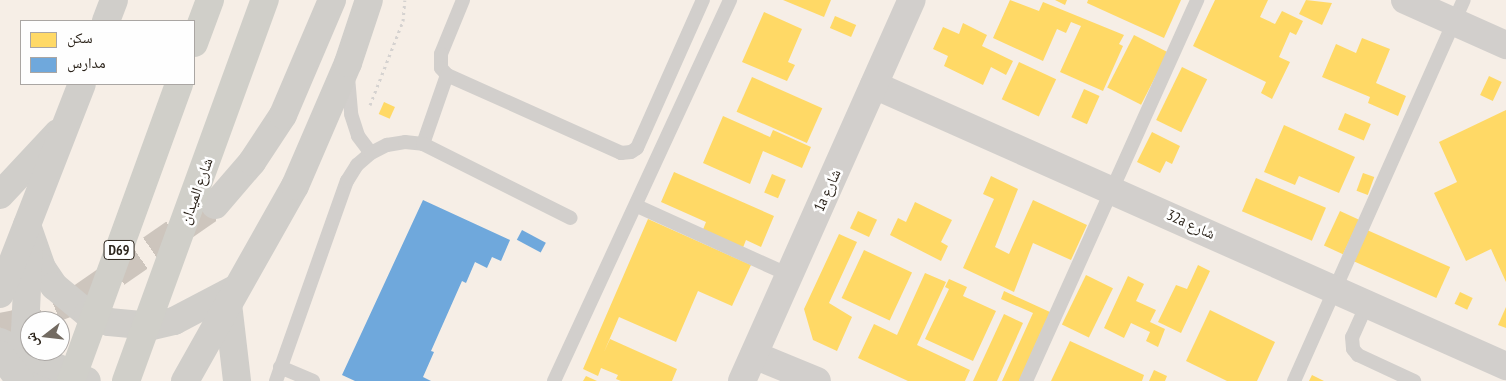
<!DOCTYPE html>
<html>
<head>
<meta charset="utf-8">
<style>
  body { margin:0 }
  #map { position:relative; width:1506px; height:381px; overflow:hidden; background:#f6eee6; font-family:"PT Sans Narrow","Noto Naskh Arabic",sans-serif }
  div>[style] { position:absolute }
  .homes>* { inset:0; background:#ffd966; transform-origin:0 0 }
  .schools>* { inset:0; background:#6fa8dc; transform-origin:0 0 }
  .secondary-tunnel>* { height:28px; margin-top:-14px; transform-origin:0; background:repeating-linear-gradient(90deg,#cdc5bd 0 28px,transparent 0 42px) }
  .path>* { height:3px; margin-top:-1.5px; transform-origin:0; background:repeating-linear-gradient(90deg,#d5d2d0 0 2.5px,transparent 0 6.5px) }
  .service>* { height:14px; margin:-7px; padding:0 7px; transform-origin:7px; border-radius:7px; background:#d2cfcc }
  .minor>* { height:28px; margin:-14px; padding:0 14px; transform-origin:14px; border-radius:14px; background:#d2cfcc }
  .secondary>* { height:28px; margin:-14px; padding:0 14px; transform-origin:14px; border-radius:14px; background:#d0ceca }
  .primary>* { height:28px; margin:-14px; padding:0 14px; transform-origin:14px; border-radius:14px; background:#d0cfc9 }
  span { translate:-50% -50%; white-space:nowrap; text-align:center; line-height:1.15; -webkit-text-stroke:5px #fefefe; paint-order:stroke }
  .shield-label span { padding:1px 4px; background:#fefefe; border:1px solid; border-radius:4px; -webkit-text-stroke-width:0 }
  .shield-label { font-size:14px; color:#2b231a; font-weight:700 }
  .street-label { font-size:15px; color:#2b231a }
  .legend { position:absolute; left:20px; top:20px; width:175px; height:65px; box-sizing:border-box; background:#fefefe; border:1px solid #aaa6a3; margin:0; padding:6px 9px; list-style:none; font-size:15px; color:#2b231a }
  .legend li { display:flex; align-items:center; gap:10px; height:25px }
  .legend b { width:25px; border:1px solid #aaa6a3 }
  .north { position:absolute; left:20px; top:311px; width:50px; height:50px; box-sizing:border-box; background:#fefefe; border:1px solid #aaa6a3; border-radius:50%; rotate:254deg; font-size:14px; font-weight:700; line-height:20px; text-align:center; color:#2b231a }
  .north::after { content:''; display:block; margin:auto; width:18px; height:22px; background:#726a61; clip-path:polygon(50% 0,100% 100%,50% 72%,0 100%) }
</style>
</head>
<body>
<div id="map">
  <div class="homes">
    <div style="clip-path:polygon(783px 0,831px 0,824px 17px)"></div>
    <div style="clip-path:polygon(1010px 0,1039px 11px,1043px 2px,1124px 35px,1119px 44px,1123px 46px,1103px 91px,1060px 72px,1081px 26px,1071px 22px,1066px 33px,1057px 29px,1043px 61px,993px 38px)"></div>
    <div style="clip-path:polygon(1055px 0,1067px 0,1065px 5px)"></div>
    <div style="clip-path:polygon(1088px 0,1181px 0,1164px 38px,1087px 3px)"></div>
    <div style="clip-path:polygon(1215px 0,1268px 0,1260px 17px,1275px 24px,1282px 11px,1303px 21px,1296px 35px,1290px 32px,1279px 57px,1290px 62px,1272px 99px,1261px 93px,1266px 82px,1193px 46px)"></div>
    <div style="clip-path:polygon(1306px 0,1332px 3px,1322px 25px,1299px 14px)"></div>
    <div style="clip-path:polygon(764px 12px,802px 29px,788px 62px,795px 65px,787px 81px,742px 62px)"></div>
    <div style="left:835px;top:16px;width:23px;height:13px;rotate:23deg"></div>
    <div style="clip-path:polygon(963px 23px,987px 35px,982px 46px,1013px 61px,1006px 75px,991px 67px,983px 85px,944px 66px,948px 56px,933px 49px,943px 27px,959px 34px)"></div>
    <div style="left:1134px;top:35px;width:38px;height:59px;rotate:27deg"></div>
    <div style="clip-path:polygon(1362px 38px,1390px 49px,1376px 83px,1406px 96px,1398px 116px,1368px 103px,1370px 97px,1322px 77px,1336px 44px,1356px 53px)"></div>
    <div style="left:1019px;top:62px;width:41px;height:41px;rotate:25deg"></div>
    <div style="left:1182px;top:67px;width:28px;height:59px;rotate:26deg"></div>
    <div style="left:1489px;top:76px;width:14px;height:21px;rotate:25deg"></div>
    <div style="left:752px;top:77px;width:77px;height:38px;rotate:24deg"></div>
    <div style="left:1084px;top:89px;width:17px;height:31px;rotate:24deg"></div>
    <div style="left:384px;top:102px;width:12px;height:13px;rotate:24deg"></div>
    <div style="clip-path:polygon(1506px 110px,1506px 282px,1491px 249px,1466px 261px,1434px 193px,1457px 182px,1439px 142px)"></div>
    <div style="left:1345px;top:113px;width:28px;height:18px;rotate:23deg"></div>
    <div style="clip-path:polygon(723px 116px,770px 137px,773px 130px,811px 147px,802px 168px,763px 151px,750px 184px,703px 163px)"></div>
    <div style="clip-path:polygon(1284px 125px,1355px 157px,1339px 193px,1299px 176px,1295px 185px,1264px 172px)"></div>
    <div style="clip-path:polygon(1152px 132px,1180px 146px,1172px 164px,1166px 161px,1160px 173px,1137px 162px)"></div>
    <div style="clip-path:polygon(674px 172px,774px 216px,761px 247px,746px 240px,742px 250px,702px 232px,706px 222px,661px 202px)"></div>
    <div style="left:1363px;top:173px;width:12px;height:19px;rotate:20deg"></div>
    <div style="left:772px;top:174px;width:15px;height:20px;rotate:23deg"></div>
    <div style="clip-path:polygon(991px 176px,1018px 189px,995px 247px,1009px 254px,1033px 200px,1087px 225px,1071px 260px,1033px 243px,1014px 292px,963px 268px,994px 199px,983px 194px)"></div>
    <div style="left:1256px;top:178px;width:76px;height:36px;rotate:23deg"></div>
    <div style="clip-path:polygon(915px 202px,952px 220px,941px 242px,948px 246px,941px 261px,890px 235px,898px 218px,906px 222px)"></div>
    <div style="left:858px;top:211px;width:21px;height:19px;rotate:25deg"></div>
    <div style="left:1340px;top:211px;width:21px;height:38px;rotate:25deg"></div>
    <div style="clip-path:polygon(648px 219px,751px 265px,732px 306px,698px 291px,676px 342px,619px 317px,604px 352px,610px 339px,677px 369px,672px 381px,621px 381px,616px 379px,618px 375px,601px 368px,598px 376px,583px 369px)"></div>
    <div style="left:1367px;top:230px;width:91px;height:34px;rotate:24deg"></div>
    <div style="clip-path:polygon(839px 234px,857px 242px,829px 303px,852px 317px,837px 351px,813px 340px,804px 309px)"></div>
    <div style="left:864px;top:250px;width:53px;height:53px;rotate:25deg"></div>
    <div style="clip-path:polygon(1198px 265px,1210px 271px,1181px 333px,1158px 322px,1176px 285px,1187px 289px)"></div>
    <div style="clip-path:polygon(925px 273px,946px 282px,917px 345px,970px 370px,965px 381px,908px 381px,858px 358px,874px 324px,897px 335px)"></div>
    <div style="left:1086px;top:275px;width:30px;height:55px;rotate:26deg"></div>
    <div style="clip-path:polygon(1128px 276px,1144px 284px,1136px 301px,1156px 310px,1150px 322px,1165px 329px,1158px 347px,1146px 341px,1150px 332px,1131px 323px,1124px 338px,1104px 328px)"></div>
    <div style="clip-path:polygon(949px 279px,967px 287px,963px 296px,996px 311px,973px 361px,925px 339px,949px 289px,945px 287px)"></div>
    <div style="clip-path:polygon(1004px 291px,1050px 312px,1019px 381px,1002px 381px,1033px 313px,1001px 299px)"></div>
    <div style="left:1460px;top:292px;width:14px;height:13px;rotate:25deg"></div>
    <div style="clip-path:polygon(1506px 307px,1506px 328px,1498px 325px)"></div>
    <div style="clip-path:polygon(1210px 310px,1275px 342px,1257px 381px,1227px 381px,1186px 361px)"></div>
    <div style="clip-path:polygon(1004px 314px,1023px 323px,997px 381px,973px 381px)"></div>
    <div style="clip-path:polygon(1070px 341px,1144px 375px,1142px 381px,1051px 381px)"></div>
    <div style="clip-path:polygon(1154px 370px,1167px 376px,1165px 381px,1149px 381px)"></div>
    <div style="clip-path:polygon(1312px 375px,1324px 381px,1309px 381px)"></div>
    <div style="clip-path:polygon(586px 376px,597px 381px,583px 381px)"></div>
  </div>
  <div class="schools">
    <div style="clip-path:polygon(423px 200px,510px 240px,501px 261px,492px 257px,487px 268px,475px 262px,466px 283px,462px 281px,431px 351px,434px 352px,423px 377px,431px 381px,355px 381px,342px 375px)"></div>
    <div style="left:522px;top:230px;width:27px;height:11px;rotate:28deg"></div>
  </div>
  <div class="secondary-tunnel">
    <div style="left:0;top:327px;width:16px;rotate:-11deg"></div>
    <div style="left:16px;top:324px;width:71px;rotate:-22.2deg"></div>
    <div style="left:82px;top:297px;width:162px;rotate:-34.7deg"></div>
  </div>
  <div class="path">
    <div style="left:370px;top:105px;width:90px;rotate:-68.6deg"></div>
    <div style="left:403px;top:21px;width:21px;rotate:-85deg"></div>
  </div>
  <div class="service">
    <div style="left:463px;top:0;width:58px;rotate:112.2deg"></div>
    <div style="left:441px;top:54px;width:14px;rotate:90deg"></div>
    <div style="left:441px;top:68px;width:9px;rotate:49deg"></div>
    <div style="left:447px;top:75px;width:191px;rotate:24.1deg"></div>
    <div style="left:621px;top:153px;width:10px;rotate:-6deg"></div>
    <div style="left:631px;top:152px;width:7px;rotate:-34deg"></div>
    <div style="left:637px;top:148px;width:162px;rotate:-66deg"></div>
    <div style="left:348px;top:77px;width:37px;rotate:85deg"></div>
    <div style="left:351px;top:114px;width:23px;rotate:72deg"></div>
    <div style="left:358px;top:136px;width:21px;rotate:53deg"></div>
    <div style="left:423px;top:144px;width:73px;rotate:-70.8deg"></div>
    <div style="left:637px;top:206px;width:167px;rotate:24.4deg"></div>
    <div style="left:1367px;top:304px;width:36px;rotate:114deg"></div>
    <div style="left:1352px;top:337px;width:12px;rotate:85deg"></div>
    <div style="left:1353px;top:349px;width:8px;rotate:50deg"></div>
    <div style="left:1358px;top:355px;width:62px;rotate:24.9deg"></div>
    <div style="left:280px;top:367px;width:36px;rotate:23deg"></div>
    <div style="left:276px;top:381px;width:212px;rotate:-70.5deg"></div>
    <div style="left:347px;top:181px;width:19px;rotate:-58deg"></div>
    <div style="left:357px;top:165px;width:18px;rotate:-41deg"></div>
    <div style="left:371px;top:153px;width:18px;rotate:-27deg"></div>
    <div style="left:387px;top:145px;width:18px;rotate:-9deg"></div>
    <div style="left:405px;top:142px;width:18px;rotate:6deg"></div>
    <div style="left:423px;top:144px;width:165px;rotate:26.6deg"></div>
    <div style="left:554px;top:381px;width:420px;rotate:-65.2deg"></div>
    <div style="left:1026px;top:381px;width:418px;rotate:-65.8deg"></div>
    <div style="left:1294px;top:381px;width:417px;rotate:-66deg"></div>
  </div>
  <div class="minor">
    <div style="left:1405px;top:0;width:111px;rotate:24deg"></div>
    <div style="left:874px;top:85px;width:692px;rotate:23.97deg"></div>
    <div style="left:754px;top:355px;width:68px;rotate:22.4deg"></div>
    <div style="left:742px;top:381px;width:417px;rotate:-66deg"></div>
  </div>
  <div class="secondary">
    <div style="left:106px;top:21px;width:22px;rotate:-69deg"></div>
    <div style="left:0;top:195px;width:85px;rotate:-46.9deg"></div>
    <div style="left:215px;top:205px;width:57px;rotate:-49.3deg"></div>
    <div style="left:252px;top:162px;width:56px;rotate:-56.6deg"></div>
    <div style="left:283px;top:115px;width:125px;rotate:-66.9deg"></div>
    <div style="left:27px;top:225px;width:46px;rotate:70.8deg"></div>
    <div style="left:42px;top:268px;width:22px;rotate:56deg"></div>
    <div style="left:54px;top:286px;width:44px;rotate:39.5deg"></div>
    <div style="left:88px;top:314px;width:22px;rotate:21deg"></div>
    <div style="left:109px;top:322px;width:43px;rotate:5.3deg"></div>
    <div style="left:152px;top:326px;width:23px;rotate:-13deg"></div>
    <div style="left:174px;top:321px;width:69px;rotate:-27.7deg"></div>
    <div style="left:29px;top:244px;width:87px;rotate:92.6deg"></div>
    <div style="left:25px;top:331px;width:23px;rotate:83deg"></div>
    <div style="left:28px;top:354px;width:29px;rotate:68deg"></div>
    <div style="left:0;top:294px;width:225px;rotate:-68.7deg"></div>
    <div style="left:228px;top:304px;width:78px;rotate:83.3deg"></div>
    <div style="left:0;top:342px;width:95px;rotate:24.1deg"></div>
    <div style="left:0;top:354px;width:34px;rotate:53deg"></div>
    <div style="left:185px;top:381px;width:224px;rotate:-60.6deg"></div>
    <div style="left:295px;top:186px;width:134px;rotate:-66.7deg"></div>
    <div style="left:348px;top:63px;width:66px;rotate:-71.6deg"></div>
  </div>
  <div class="primary">
    <div style="left:194px;top:43px;width:46px;rotate:-69.6deg"></div>
    <div style="left:71px;top:381px;width:316px;rotate:-70deg"></div>
    <div style="left:126px;top:381px;width:406px;rotate:-70deg"></div>
  </div>
  <div class="shield-label">
    <span style="left:119px;top:250px">D69</span>
  </div>
  <div class="street-label">
    <span style="left:827px;top:190px;rotate:-66deg">1a شارع</span>
    <span style="left:196px;top:191px;rotate:-70deg">شارع الميدان</span>
    <span style="left:1191px;top:224px;rotate:24deg">32a شارع</span>
  </div>
  <ul class="legend">
  <li><b style="height:14px;background:#ffd966"></b>سكن</li>
  <li><b style="height:14px;background:#6fa8dc"></b>مدارس</li>
  </ul>
  <div class="north">ش</div>
</div>
</body>
</html>
